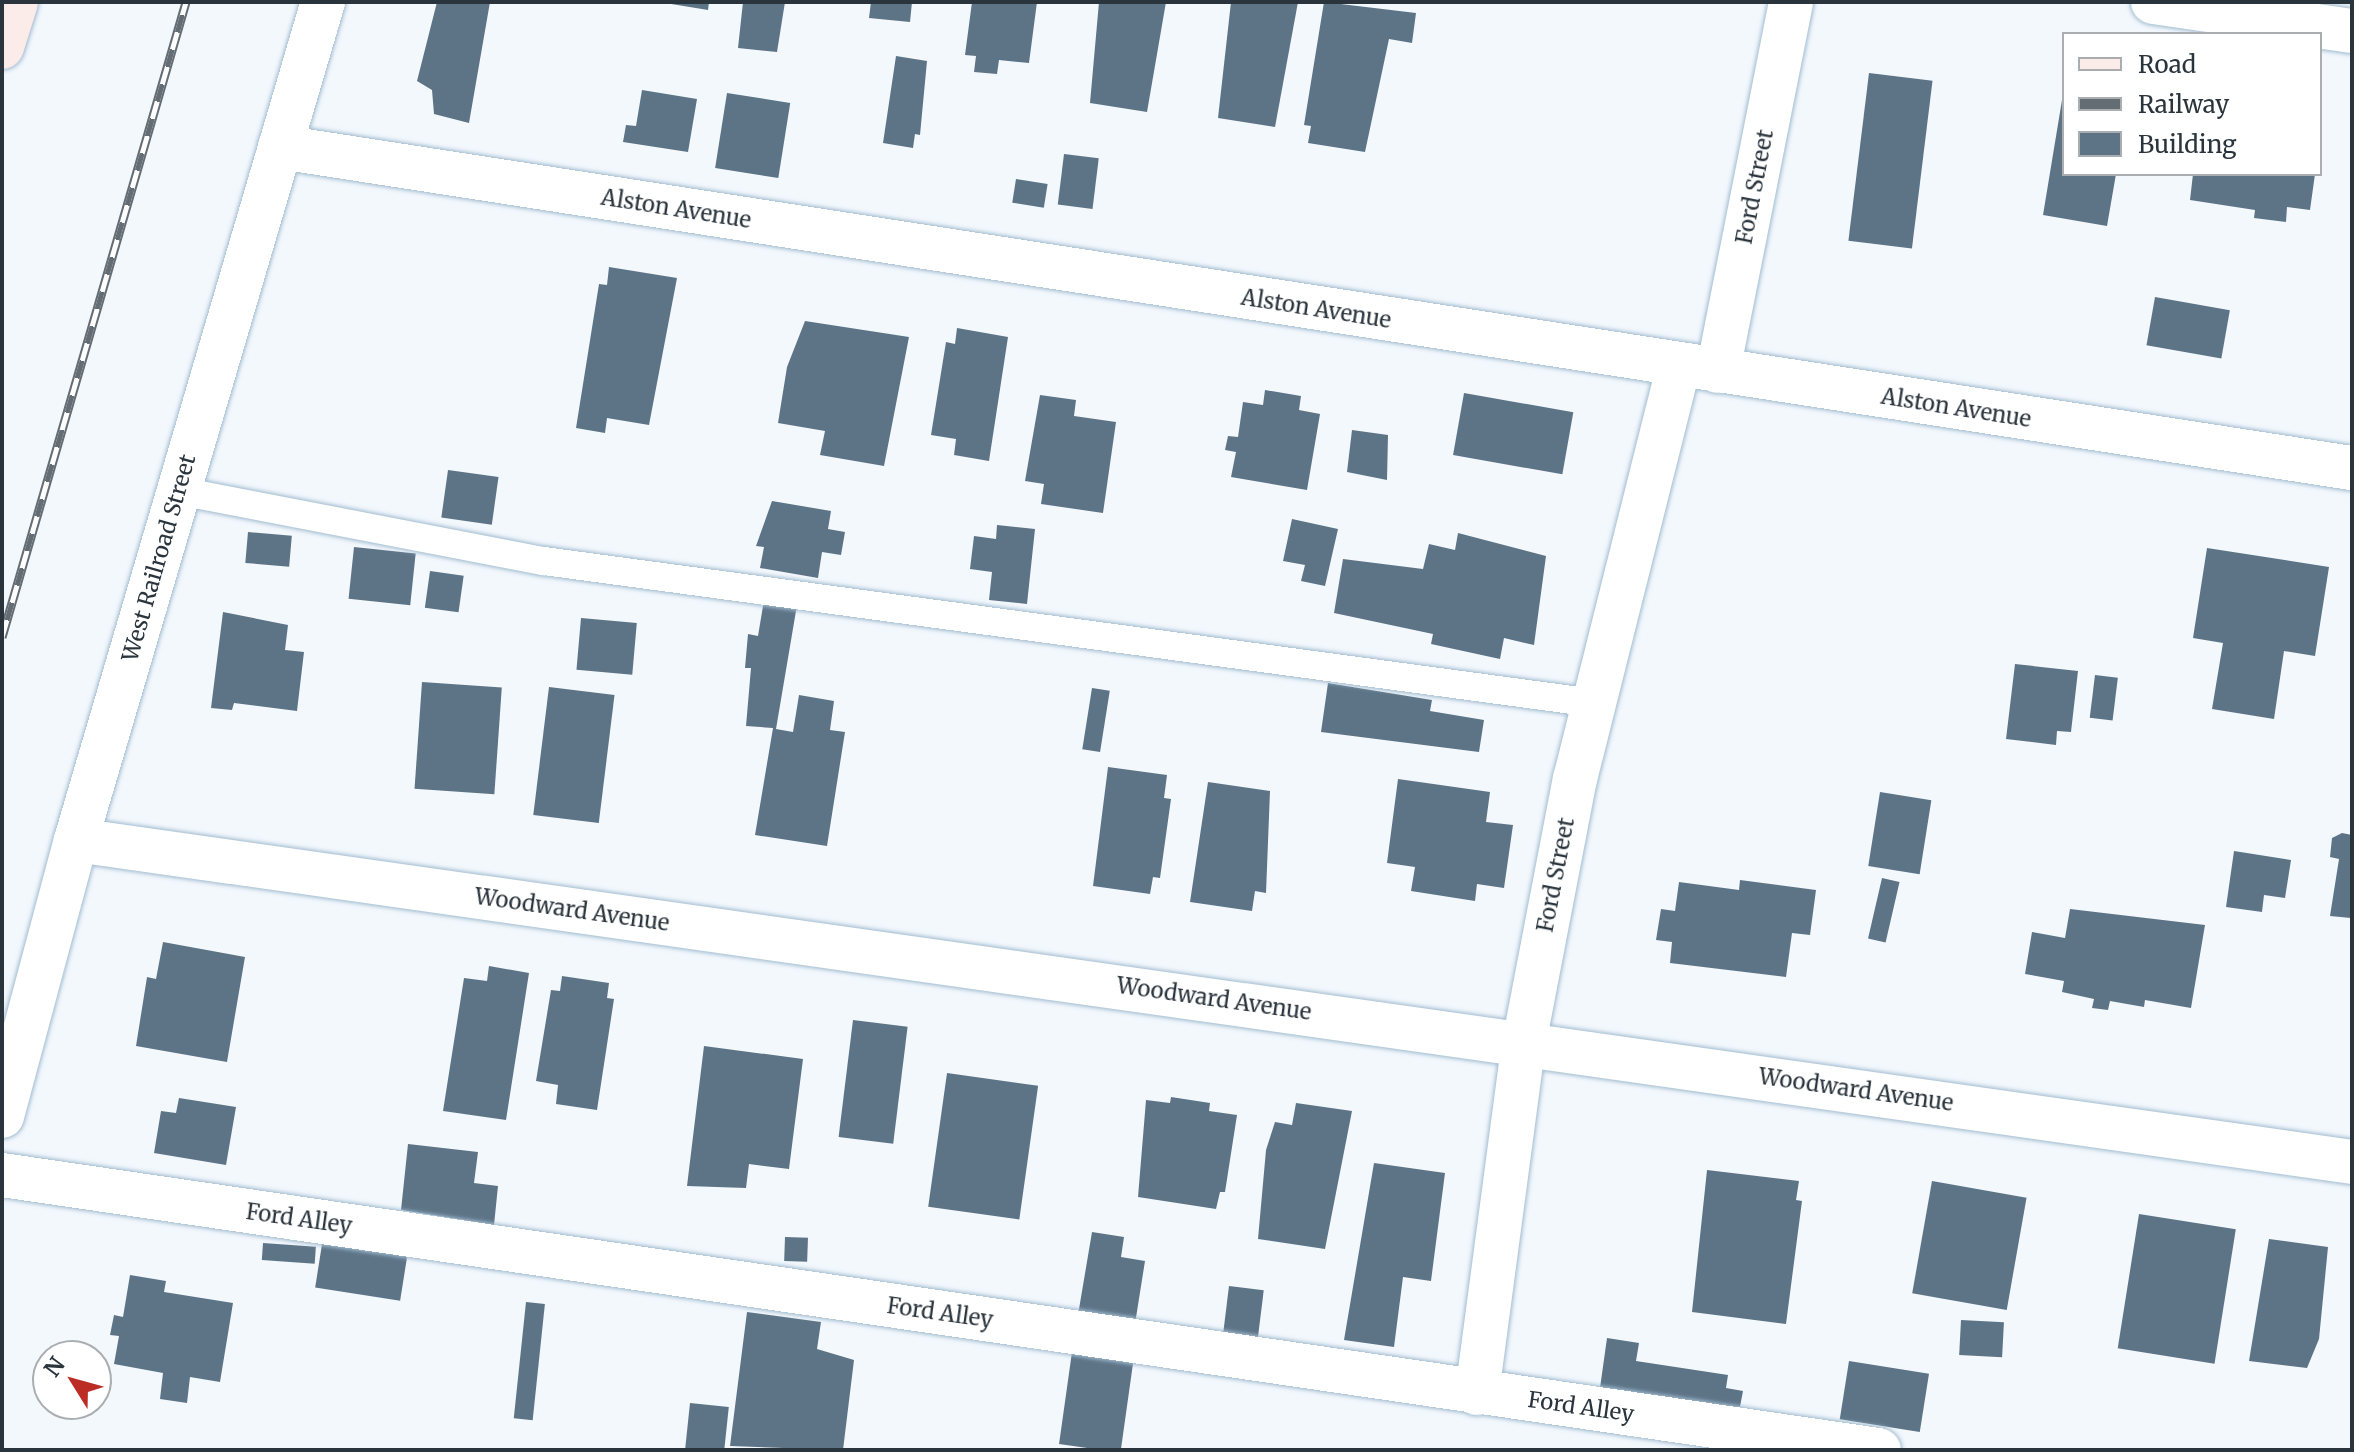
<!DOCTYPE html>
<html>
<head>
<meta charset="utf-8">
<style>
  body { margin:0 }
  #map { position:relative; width:2354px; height:1452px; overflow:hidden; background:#f3f8fd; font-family:Merriweather,serif }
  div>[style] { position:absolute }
  .building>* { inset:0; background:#5d7487; transform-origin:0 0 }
  .roads { filter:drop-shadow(0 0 2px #a2bcd0) drop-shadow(0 0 2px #a2bcd0) }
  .service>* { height:28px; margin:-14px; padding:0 14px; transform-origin:14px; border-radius:14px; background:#fff }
  .minor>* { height:44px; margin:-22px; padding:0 22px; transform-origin:22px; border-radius:22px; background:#fff }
  .secondary>* { height:44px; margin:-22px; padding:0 22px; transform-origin:22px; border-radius:22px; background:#fbebe9 }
  .rail>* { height:9px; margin-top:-4.5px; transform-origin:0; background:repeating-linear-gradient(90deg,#fff 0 18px,#646c74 0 36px); box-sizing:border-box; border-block:2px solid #646c74 }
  span { translate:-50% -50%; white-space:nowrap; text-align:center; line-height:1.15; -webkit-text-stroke:8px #fff; paint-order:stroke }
  .street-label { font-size:22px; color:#2a343c }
  .frame { position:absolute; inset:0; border:4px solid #2a343c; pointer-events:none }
  .legend { position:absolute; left:2062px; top:32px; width:260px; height:144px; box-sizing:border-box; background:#fff; border:2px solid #aaaeb1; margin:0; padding:10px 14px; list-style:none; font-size:24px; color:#2a343c }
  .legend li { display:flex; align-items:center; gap:16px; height:40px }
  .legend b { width:40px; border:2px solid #aaaeb1 }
  .north { position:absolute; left:32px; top:1340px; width:80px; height:80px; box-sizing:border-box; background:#fff; border:2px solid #aaaeb1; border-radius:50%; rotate:307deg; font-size:22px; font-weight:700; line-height:32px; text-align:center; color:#2a343c }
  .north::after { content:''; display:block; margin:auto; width:28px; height:36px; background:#bb2c25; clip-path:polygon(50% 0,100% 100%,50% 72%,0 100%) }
</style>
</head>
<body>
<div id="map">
  <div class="building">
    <div style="clip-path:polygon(437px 2px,490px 2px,469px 123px,434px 114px,432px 90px,417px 81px)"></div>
    <div style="clip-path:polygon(659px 2px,709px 2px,708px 10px)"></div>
    <div style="clip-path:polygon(743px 2px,785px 2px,777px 52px,738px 48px)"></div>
    <div style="clip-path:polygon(871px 2px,912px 2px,910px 22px,869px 18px)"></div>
    <div style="clip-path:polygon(972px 2px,1037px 2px,1029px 63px,999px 60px,997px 74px,974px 72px,976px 56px,965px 55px)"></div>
    <div style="clip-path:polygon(1099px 2px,1166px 2px,1147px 112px,1090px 103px)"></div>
    <div style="clip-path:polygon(1231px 2px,1298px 2px,1275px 127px,1218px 118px)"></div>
    <div style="clip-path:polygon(1324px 2px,1416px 13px,1412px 43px,1389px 39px,1365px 152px,1308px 143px,1311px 126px,1304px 125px)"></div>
    <div style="clip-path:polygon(896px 56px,927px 61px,920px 135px,915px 134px,913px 148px,883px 143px)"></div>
    <div style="left:1869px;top:73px;width:64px;height:169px;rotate:7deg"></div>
    <div style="clip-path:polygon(642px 90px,697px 99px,688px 152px,623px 142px,626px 125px,636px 126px)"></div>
    <div style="left:727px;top:93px;width:64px;height:76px;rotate:9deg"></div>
    <div style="clip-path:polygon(2062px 100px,2064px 174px,2116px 174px,2107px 226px,2043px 215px)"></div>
    <div style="left:1064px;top:154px;width:35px;height:51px;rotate:7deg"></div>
    <div style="clip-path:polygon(2193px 174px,2315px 174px,2310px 210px,2287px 207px,2286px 222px,2254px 218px,2255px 210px,2190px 200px)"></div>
    <div style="left:1016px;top:179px;width:32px;height:24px;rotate:9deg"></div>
    <div style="clip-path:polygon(609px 267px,677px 278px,649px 425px,607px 418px,605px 433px,576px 428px,599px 284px,607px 285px)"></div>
    <div style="left:2155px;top:297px;width:76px;height:49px;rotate:10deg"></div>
    <div style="clip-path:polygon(805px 321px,909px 337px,884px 466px,820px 455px,825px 431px,778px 423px,787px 367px)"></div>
    <div style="clip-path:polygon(957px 328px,1008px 337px,989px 461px,954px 455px,956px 439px,931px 435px,946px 342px,955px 344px)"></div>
    <div style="clip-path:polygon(1265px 390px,1301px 396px,1299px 410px,1320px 414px,1307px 490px,1231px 477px,1236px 452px,1225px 450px,1228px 436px,1238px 437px,1243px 402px,1263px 405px)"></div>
    <div style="left:1464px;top:393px;width:111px;height:63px;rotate:10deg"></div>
    <div style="clip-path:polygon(1040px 395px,1076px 400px,1074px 416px,1116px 422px,1103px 513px,1041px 504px,1044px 484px,1025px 481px)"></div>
    <div style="clip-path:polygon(1352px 430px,1388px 435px,1387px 480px,1347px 472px)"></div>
    <div style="left:448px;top:470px;width:51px;height:48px;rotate:8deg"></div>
    <div style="clip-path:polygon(772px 501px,831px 511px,828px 529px,845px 532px,841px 555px,822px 552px,818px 578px,760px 568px,764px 547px,756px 546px)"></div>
    <div style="clip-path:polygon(1292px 519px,1338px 529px,1325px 586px,1301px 581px,1305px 565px,1283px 561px)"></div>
    <div style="clip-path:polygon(997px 525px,1035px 529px,1027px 604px,989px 600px,992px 572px,970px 569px,974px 536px,996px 539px)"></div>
    <div style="left:248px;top:532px;width:44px;height:31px;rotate:5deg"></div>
    <div style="clip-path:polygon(1458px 533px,1546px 556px,1534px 645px,1504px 638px,1500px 659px,1431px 644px,1433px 634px,1334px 613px,1343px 559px,1423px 569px,1429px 544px,1455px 550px)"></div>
    <div style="left:354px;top:547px;width:62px;height:52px;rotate:6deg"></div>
    <div style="clip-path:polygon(2207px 548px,2329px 567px,2315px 656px,2284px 651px,2274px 719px,2212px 709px,2223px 643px,2193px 638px)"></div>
    <div style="left:430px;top:571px;width:34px;height:37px;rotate:8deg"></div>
    <div style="clip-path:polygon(764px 600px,797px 605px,776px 729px,793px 732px,799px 695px,834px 701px,830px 730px,845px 732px,827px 846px,755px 835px,773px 728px,746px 726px,751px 668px,745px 668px,748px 634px,758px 636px)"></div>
    <div style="clip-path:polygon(223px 612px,288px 625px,285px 650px,304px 652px,297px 711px,234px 703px,232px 710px,211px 708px)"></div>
    <div style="left:581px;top:618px;width:56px;height:52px;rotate:5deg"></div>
    <div style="clip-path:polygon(2015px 664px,2078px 671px,2071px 732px,2057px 731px,2056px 745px,2006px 739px)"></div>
    <div style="left:2095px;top:675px;width:23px;height:43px;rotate:7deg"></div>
    <div style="left:422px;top:682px;width:80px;height:107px;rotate:4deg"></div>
    <div style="clip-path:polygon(1328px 683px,1432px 700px,1430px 711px,1484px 720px,1479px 752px,1321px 732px)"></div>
    <div style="left:549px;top:687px;width:66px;height:129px;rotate:7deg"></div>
    <div style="left:1092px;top:688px;width:18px;height:62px;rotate:9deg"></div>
    <div style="clip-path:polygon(1108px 767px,1167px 775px,1164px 798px,1171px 799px,1160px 878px,1153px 877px,1150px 894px,1093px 886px)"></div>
    <div style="clip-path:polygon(1398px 779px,1490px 792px,1486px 822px,1513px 825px,1504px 888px,1477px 884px,1475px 901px,1411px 891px,1415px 867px,1387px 863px)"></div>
    <div style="clip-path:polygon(1208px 782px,1270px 791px,1266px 893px,1255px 891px,1252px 911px,1190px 902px)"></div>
    <div style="left:1880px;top:792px;width:52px;height:75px;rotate:9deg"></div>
    <div style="clip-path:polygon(2342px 833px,2352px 835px,2351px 918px,2330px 916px,2339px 859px,2330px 857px,2332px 838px)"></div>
    <div style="clip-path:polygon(2234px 851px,2291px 860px,2285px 898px,2264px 895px,2262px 912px,2226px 907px)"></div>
    <div style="left:1882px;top:878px;width:18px;height:62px;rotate:13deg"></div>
    <div style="clip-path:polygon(1740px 880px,1816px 890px,1810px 935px,1792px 933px,1786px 977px,1670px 963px,1672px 942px,1656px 940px,1661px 909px,1675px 911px,1679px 882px,1739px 890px)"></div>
    <div style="clip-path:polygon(2070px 909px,2205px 925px,2191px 1008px,2145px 1000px,2144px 1007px,2110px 1001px,2108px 1010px,2092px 1008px,2094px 999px,2062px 992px,2064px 981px,2025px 974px,2032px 932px,2065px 938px)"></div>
    <div style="clip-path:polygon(163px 942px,245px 957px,227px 1062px,136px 1046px,147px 977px,156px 979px)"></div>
    <div style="clip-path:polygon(489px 966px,529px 973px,506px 1120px,443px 1111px,464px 978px,487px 981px)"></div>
    <div style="clip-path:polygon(562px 976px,609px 983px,607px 998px,614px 999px,597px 1110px,556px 1104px,558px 1085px,536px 1081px,551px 990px,560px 991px)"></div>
    <div style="left:853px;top:1020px;width:55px;height:118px;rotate:7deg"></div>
    <div style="clip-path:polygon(704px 1046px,803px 1059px,789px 1169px,749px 1164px,746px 1188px,687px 1186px)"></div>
    <div style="left:947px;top:1073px;width:92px;height:135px;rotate:8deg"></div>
    <div style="clip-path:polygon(1171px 1097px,1210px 1103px,1209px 1111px,1237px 1115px,1225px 1192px,1220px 1192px,1216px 1209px,1138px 1197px,1146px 1100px,1170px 1103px)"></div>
    <div style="clip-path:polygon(179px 1098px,236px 1107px,226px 1165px,154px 1153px,161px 1111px,176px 1113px)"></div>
    <div style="clip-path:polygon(1296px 1103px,1352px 1111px,1325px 1249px,1258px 1239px,1266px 1150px,1275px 1122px,1292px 1125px)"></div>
    <div style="clip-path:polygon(408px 1144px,478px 1152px,474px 1183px,498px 1186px,494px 1225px,401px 1210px)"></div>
    <div style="clip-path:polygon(1374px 1163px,1445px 1173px,1431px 1281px,1403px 1277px,1394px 1347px,1344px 1340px)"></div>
    <div style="clip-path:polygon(1707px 1170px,1799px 1181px,1796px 1200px,1802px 1201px,1786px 1324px,1692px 1312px)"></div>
    <div style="left:1932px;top:1181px;width:96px;height:114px;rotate:10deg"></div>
    <div style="left:2139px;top:1214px;width:98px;height:136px;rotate:9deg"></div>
    <div style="clip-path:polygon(1092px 1232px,1124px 1237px,1121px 1257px,1145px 1261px,1135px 1324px,1078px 1315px)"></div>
    <div style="left:785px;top:1237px;width:23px;height:24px;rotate:2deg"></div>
    <div style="left:323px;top:1238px;width:86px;height:50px;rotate:9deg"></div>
    <div style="clip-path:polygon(2269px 1239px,2328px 1247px,2319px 1339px,2307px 1368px,2249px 1361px)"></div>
    <div style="left:263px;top:1243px;width:53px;height:17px;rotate:4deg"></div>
    <div style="clip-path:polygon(130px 1275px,166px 1281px,164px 1292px,233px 1303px,220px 1382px,190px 1377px,187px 1403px,160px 1399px,163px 1373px,114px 1364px,119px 1336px,110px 1335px,114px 1315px,123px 1317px)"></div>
    <div style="left:1229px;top:1286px;width:35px;height:53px;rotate:7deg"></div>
    <div style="left:526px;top:1302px;width:19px;height:117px;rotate:6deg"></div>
    <div style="clip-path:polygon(747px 1312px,821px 1322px,817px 1349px,854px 1360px,843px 1450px,730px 1446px)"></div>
    <div style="left:1961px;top:1320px;width:43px;height:35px;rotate:3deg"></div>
    <div style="clip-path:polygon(1607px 1338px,1639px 1343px,1636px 1361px,1728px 1375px,1726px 1388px,1743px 1391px,1739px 1412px,1599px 1395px)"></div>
    <div style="left:1072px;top:1352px;width:62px;height:93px;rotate:8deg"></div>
    <div style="left:1849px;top:1361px;width:81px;height:59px;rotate:9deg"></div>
    <div style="left:690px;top:1403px;width:39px;height:47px;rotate:6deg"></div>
  </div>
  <div class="roads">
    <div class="service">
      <div style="left:179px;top:491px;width:372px;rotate:10.9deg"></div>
      <div style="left:544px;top:561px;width:1060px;rotate:7.7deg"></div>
    </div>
    <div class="minor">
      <div style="left:2153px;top:2px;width:201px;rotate:8.3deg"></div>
      <div style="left:280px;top:147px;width:2097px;rotate:8.81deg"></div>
      <div style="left:1718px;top:371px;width:376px;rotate:-78.8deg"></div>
      <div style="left:76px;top:840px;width:2299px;rotate:8.05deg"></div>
      <div style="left:2px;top:1116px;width:286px;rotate:-75deg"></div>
      <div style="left:76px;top:840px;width:874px;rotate:-73.58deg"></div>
      <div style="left:2px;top:1175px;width:1897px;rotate:8.34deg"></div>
      <div style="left:1477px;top:1393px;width:353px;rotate:-82.4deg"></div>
      <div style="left:1524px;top:1043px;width:269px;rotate:-79.1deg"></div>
      <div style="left:1575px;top:779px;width:426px;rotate:-75.9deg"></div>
    </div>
    <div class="secondary">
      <div style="left:2px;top:47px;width:47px;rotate:-72.7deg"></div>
    </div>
  </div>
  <div class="rail">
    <div style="left:2px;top:637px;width:661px;rotate:-73.84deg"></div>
  </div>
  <div class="street-label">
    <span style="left:1755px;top:187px;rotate:-79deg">Ford Street</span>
    <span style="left:676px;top:209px;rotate:9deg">Alston Avenue</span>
    <span style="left:1316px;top:309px;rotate:9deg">Alston Avenue</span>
    <span style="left:1956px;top:408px;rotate:9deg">Alston Avenue</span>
    <span style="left:159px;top:558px;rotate:-74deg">West Railroad Street</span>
    <span style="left:1556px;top:875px;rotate:-79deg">Ford Street</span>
    <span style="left:572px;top:910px;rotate:8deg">Woodward Avenue</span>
    <span style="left:1214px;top:999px;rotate:8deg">Woodward Avenue</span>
    <span style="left:1856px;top:1090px;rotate:8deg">Woodward Avenue</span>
    <span style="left:299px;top:1219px;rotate:8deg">Ford Alley</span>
    <span style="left:940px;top:1313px;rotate:8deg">Ford Alley</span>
    <span style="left:1581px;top:1407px;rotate:8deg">Ford Alley</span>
  </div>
  <div class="frame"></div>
  <ul class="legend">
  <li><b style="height:10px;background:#fbebe9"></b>Road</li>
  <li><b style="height:10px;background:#646c74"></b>Railway</li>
  <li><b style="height:22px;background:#5d7487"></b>Building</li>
  </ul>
  <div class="north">N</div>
</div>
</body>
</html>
